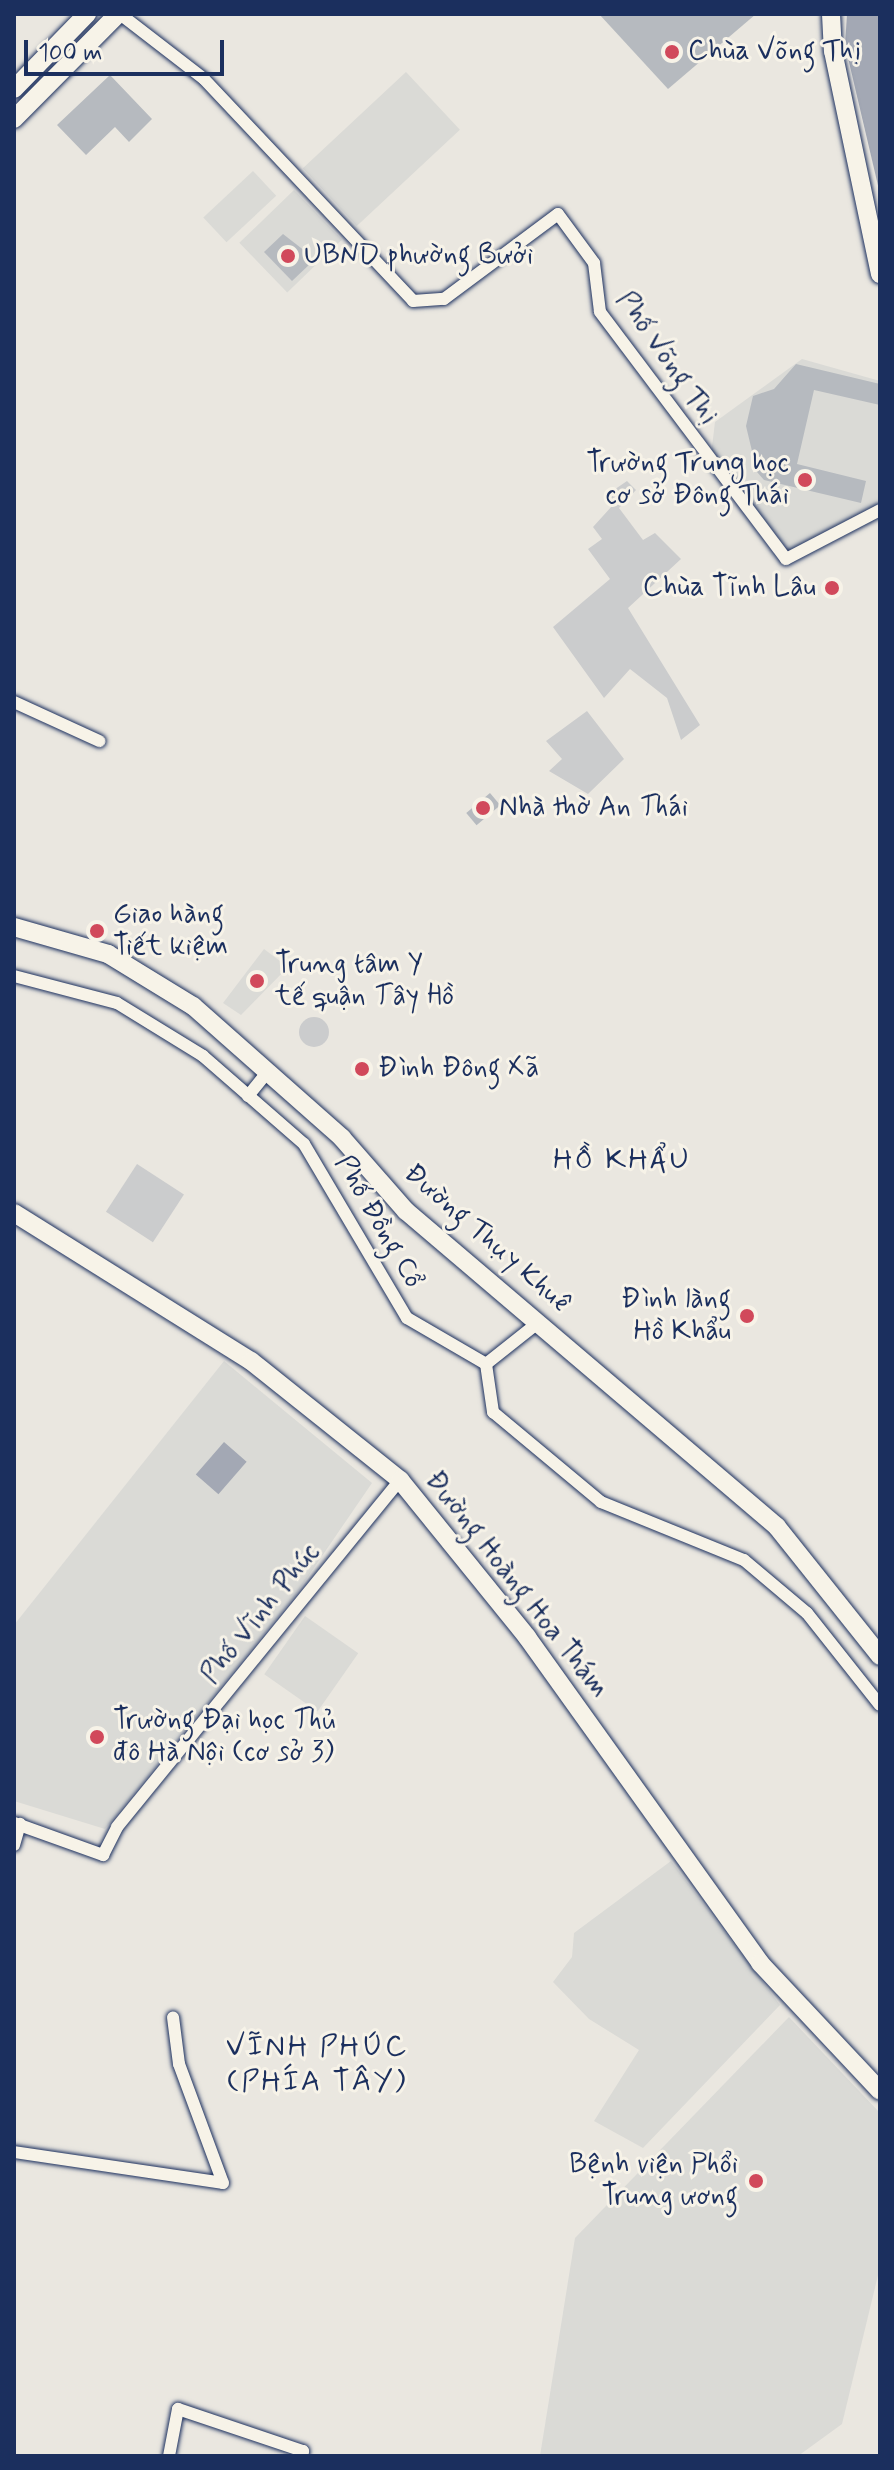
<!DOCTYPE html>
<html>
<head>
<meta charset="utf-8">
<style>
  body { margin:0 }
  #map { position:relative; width:894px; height:2470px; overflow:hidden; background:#eae7e0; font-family:Mynerve,sans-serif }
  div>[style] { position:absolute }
  .built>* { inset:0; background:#dadad6; transform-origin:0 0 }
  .green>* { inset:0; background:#cbcccd; transform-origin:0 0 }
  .round { border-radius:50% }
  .water>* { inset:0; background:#a3a8b4; transform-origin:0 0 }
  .building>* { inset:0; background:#b6babf; transform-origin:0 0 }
  .roads { filter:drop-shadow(0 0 2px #1b2f5e) drop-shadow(0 0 2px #1b2f5e) }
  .street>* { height:12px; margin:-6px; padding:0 6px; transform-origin:6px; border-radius:6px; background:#f7f3e8 }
  .secondary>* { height:18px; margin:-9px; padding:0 9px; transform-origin:9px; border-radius:9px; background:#f7f3e8 }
  .dots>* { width:22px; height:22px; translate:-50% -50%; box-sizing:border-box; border:4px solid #f7f3e8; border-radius:50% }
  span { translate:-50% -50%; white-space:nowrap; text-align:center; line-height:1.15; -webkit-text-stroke:6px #f7f3e8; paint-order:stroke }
  .poi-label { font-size:28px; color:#1b2f5e }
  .left { translate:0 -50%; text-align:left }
  .right { translate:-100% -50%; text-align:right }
  .street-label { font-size:28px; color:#1b2f5e }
  .neighbourhood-label { font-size:30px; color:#1b2f5e; letter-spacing:2px }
  .frame { position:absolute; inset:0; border:16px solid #1b2f5e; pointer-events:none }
  .scale { position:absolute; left:24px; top:40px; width:200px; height:36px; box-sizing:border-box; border:4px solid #1b2f5e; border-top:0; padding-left:10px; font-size:24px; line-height:28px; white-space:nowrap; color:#1b2f5e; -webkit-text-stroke:6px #f7f3e8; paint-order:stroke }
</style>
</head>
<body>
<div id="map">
  <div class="built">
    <div style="left:406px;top:72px;width:79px;height:141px;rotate:47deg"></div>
    <div style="left:253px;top:171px;width:34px;height:68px;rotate:47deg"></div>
    <div style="left:294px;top:190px;width:69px;height:76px;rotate:46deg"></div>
    <div style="clip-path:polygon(802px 359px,880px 381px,880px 505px,786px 553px,711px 455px,715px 422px)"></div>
    <div style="clip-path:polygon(264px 949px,288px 967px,241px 1015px,223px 1003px)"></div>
    <div style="clip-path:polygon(224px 1361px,372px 1483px,294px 1597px,105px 1829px,14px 1801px,14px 1625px)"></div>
    <div style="left:305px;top:1616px;width:65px;height:71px;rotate:35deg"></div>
    <div style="clip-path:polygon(671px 1861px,780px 2005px,643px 2148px,594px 2121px,639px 2050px,589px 2019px,553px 1982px,572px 1957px,574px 1933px)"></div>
    <div style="clip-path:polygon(789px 2017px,880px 2113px,880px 2267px,842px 2424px,798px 2456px,540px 2456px,575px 2238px)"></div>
  </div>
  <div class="green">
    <div style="clip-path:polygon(627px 481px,636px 490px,619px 508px,643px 540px,655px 533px,681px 559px,628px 608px,700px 725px,681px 740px,667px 698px,630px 669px,604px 698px,553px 627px,610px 579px,588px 549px,602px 539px,593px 527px,612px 506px,605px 496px)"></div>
    <div style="clip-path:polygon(587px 711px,624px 759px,588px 794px,549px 771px,562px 759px,546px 741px)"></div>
    <div class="round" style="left:299px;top:1017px;width:30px;height:30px"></div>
    <div style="left:137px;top:1164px;width:56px;height:57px;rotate:33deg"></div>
  </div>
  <div class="water">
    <div style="clip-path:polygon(847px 14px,880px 14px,880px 194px,845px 45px)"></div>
    <div style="left:224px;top:1442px;width:30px;height:43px;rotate:41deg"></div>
  </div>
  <div class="building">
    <div style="clip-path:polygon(599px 14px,756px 14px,668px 89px)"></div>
    <div style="clip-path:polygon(110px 75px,152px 119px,129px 142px,115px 127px,86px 155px,57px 125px)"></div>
    <div style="clip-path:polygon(283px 234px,310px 255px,311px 263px,292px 281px,264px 252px)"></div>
    <div style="clip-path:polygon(796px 364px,880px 384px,880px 405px,814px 390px,797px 464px,866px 481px,861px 503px,764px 480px,757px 472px,746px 426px,753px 396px,774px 389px)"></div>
    <div style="left:490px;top:793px;width:16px;height:31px;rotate:50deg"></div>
  </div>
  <div class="roads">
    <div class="street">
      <div style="left:120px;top:14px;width:106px;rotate:37.7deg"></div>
      <div style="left:204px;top:79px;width:305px;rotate:46.7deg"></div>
      <div style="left:413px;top:301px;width:31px;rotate:-4deg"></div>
      <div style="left:444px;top:299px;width:142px;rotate:-36.7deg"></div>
      <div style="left:558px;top:214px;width:61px;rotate:53.7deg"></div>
      <div style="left:594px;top:263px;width:49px;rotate:83deg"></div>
      <div style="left:600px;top:312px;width:309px;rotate:53deg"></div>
      <div style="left:786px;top:559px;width:106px;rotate:-27.5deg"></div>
      <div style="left:14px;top:702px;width:94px;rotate:24.6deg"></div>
      <div style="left:14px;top:976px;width:106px;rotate:14.7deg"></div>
      <div style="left:117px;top:1003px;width:101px;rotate:31.6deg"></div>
      <div style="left:203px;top:1056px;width:134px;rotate:41.1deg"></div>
      <div style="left:304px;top:1144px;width:202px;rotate:59.4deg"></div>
      <div style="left:407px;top:1318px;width:91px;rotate:30.2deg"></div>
      <div style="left:486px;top:1364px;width:49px;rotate:81.7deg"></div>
      <div style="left:493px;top:1412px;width:141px;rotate:39.8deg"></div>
      <div style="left:601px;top:1502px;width:154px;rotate:22.1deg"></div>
      <div style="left:744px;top:1560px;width:82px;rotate:40.1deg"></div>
      <div style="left:807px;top:1613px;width:117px;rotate:51.6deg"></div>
      <div style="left:248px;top:1096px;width:33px;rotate:-51deg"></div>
      <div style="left:486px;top:1364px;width:68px;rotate:-38.4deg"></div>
      <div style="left:14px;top:1823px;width:95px;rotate:19.8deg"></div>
      <div style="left:103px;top:1855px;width:31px;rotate:-63deg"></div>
      <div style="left:117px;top:1827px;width:448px;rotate:-50.8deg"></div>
      <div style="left:14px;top:1845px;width:22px;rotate:-74deg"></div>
      <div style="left:14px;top:2152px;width:211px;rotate:8.4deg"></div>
      <div style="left:223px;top:2183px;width:127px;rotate:-110.3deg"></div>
      <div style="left:179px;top:2064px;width:47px;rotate:-97.3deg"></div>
      <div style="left:169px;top:2456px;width:48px;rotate:-79.2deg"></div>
      <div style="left:178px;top:2409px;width:132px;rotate:18.6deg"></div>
      <div style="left:303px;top:2451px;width:5px;rotate:101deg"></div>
    </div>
    <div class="secondary">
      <div style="left:831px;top:14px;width:37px;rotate:87deg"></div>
      <div style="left:833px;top:51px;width:228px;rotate:78.1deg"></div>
      <div style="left:14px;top:89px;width:105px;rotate:-45.8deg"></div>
      <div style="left:14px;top:119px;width:148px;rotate:-45.3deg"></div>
      <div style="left:14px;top:927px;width:98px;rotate:16deg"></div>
      <div style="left:108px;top:954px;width:100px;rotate:31.5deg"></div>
      <div style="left:193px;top:1006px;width:199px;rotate:41.5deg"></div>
      <div style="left:342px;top:1138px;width:97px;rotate:48.8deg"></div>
      <div style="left:406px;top:1211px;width:487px;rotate:40.4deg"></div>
      <div style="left:777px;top:1527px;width:165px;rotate:51.4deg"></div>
      <div style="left:14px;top:1213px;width:279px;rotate:32deg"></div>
      <div style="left:251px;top:1361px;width:191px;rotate:38.6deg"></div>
      <div style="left:400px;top:1480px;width:202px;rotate:51deg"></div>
      <div style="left:527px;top:1637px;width:401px;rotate:54.4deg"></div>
      <div style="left:760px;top:1963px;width:175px;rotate:46.8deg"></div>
    </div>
  </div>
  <div class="dots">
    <div style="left:672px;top:52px;background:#d1495b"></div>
    <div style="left:288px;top:256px;background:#d1495b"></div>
    <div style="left:805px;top:480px;background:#d1495b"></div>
    <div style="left:832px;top:588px;background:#d1495b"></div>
    <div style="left:483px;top:808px;background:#d1495b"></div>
    <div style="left:97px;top:931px;background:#d1495b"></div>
    <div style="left:257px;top:981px;background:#d1495b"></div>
    <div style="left:362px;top:1069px;background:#d1495b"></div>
    <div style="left:747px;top:1316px;background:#d1495b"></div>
    <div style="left:97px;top:1737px;background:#d1495b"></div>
    <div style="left:756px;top:2181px;background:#d1495b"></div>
  </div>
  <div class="poi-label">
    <span class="left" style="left:688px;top:52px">Chùa Võng Thị</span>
    <span class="left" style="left:304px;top:256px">UBND phường Bưởi</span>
    <span class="right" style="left:789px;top:480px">Trường Trung học<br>cơ sở Đông Thái</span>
    <span class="right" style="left:816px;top:588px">Chùa Tĩnh Lâu</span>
    <span class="left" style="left:499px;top:808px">Nhà thờ An Thái</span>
    <span class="left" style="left:113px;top:931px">Giao hàng<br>Tiết kiệm</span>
    <span class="left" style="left:275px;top:981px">Trung tâm Y<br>tế quận Tây Hồ</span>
    <span class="left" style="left:378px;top:1069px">Đình Đông Xã</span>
    <span class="right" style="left:731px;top:1316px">Đình làng<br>Hồ Khẩu</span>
    <span class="left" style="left:113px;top:1737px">Trường Đại học Thủ<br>đô Hà Nội (cơ sở 3)</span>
    <span class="right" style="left:738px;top:2181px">Bệnh viện Phổi<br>Trung ương</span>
  </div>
  <div class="street-label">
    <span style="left:666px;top:358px;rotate:55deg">Phố Võng Thị</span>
    <span style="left:378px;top:1222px;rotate:60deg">Phố Đồng Cổ</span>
    <span style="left:487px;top:1239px;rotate:41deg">Đường Thụy Khuê</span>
    <span style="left:516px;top:1585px;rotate:52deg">Đường Hoàng Hoa Thám</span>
    <span style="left:261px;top:1614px;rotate:-51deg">Phố Vĩnh Phúc</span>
  </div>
  <div class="neighbourhood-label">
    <span style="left:622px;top:1160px">HỒ KHẨU</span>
    <span style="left:317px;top:2064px">VĨNH PHÚC<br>(PHÍA TÂY)</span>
  </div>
  <div class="frame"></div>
  <div class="scale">100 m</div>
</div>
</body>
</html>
